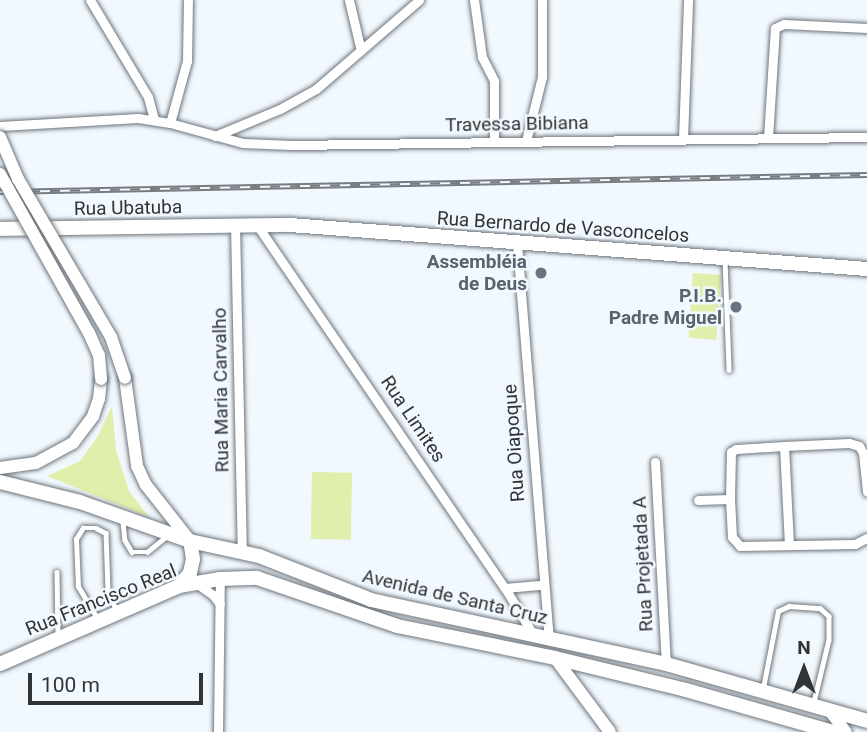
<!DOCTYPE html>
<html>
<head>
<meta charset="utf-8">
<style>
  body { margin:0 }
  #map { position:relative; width:867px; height:732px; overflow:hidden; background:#f1f8fe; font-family:Roboto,sans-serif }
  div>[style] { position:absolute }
  .green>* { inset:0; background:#e0efab; transform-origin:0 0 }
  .roads { filter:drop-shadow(0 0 2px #6e757c) drop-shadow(0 0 2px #6e757c) }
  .service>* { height:4.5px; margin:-2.25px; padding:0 2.25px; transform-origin:2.25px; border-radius:2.25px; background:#fff }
  .minor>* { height:9px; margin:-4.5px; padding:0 4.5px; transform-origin:4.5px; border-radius:4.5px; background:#fff }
  .tertiary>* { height:12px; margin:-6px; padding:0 6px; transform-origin:6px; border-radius:6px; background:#fff }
  .secondary>* { height:12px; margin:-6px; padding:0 6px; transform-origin:6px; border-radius:6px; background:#fff }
  .primary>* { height:14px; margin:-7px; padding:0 7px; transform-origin:7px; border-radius:7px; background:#fff }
  .rail>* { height:6px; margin-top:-3px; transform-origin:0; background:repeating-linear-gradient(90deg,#f1f8fe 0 10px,#777c80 0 20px); box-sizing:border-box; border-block:2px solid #777c80 }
  .bridges { filter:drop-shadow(0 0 2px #6e757c) drop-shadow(0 0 2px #6e757c) }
  .secondary-bridge>* { height:12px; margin:-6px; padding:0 6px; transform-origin:6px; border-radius:6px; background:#fff }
  .dots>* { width:19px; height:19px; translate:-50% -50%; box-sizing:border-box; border:4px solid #f1f8fe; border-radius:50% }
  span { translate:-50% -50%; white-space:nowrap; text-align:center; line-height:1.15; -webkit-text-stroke:5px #f1f8fe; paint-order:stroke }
  .street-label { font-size:19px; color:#313437 }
  .worship-label { font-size:19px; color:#5b616d; font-weight:700 }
  .right { translate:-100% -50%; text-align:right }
  .north { position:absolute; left:769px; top:634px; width:70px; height:70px; -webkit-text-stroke:5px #f1f8fe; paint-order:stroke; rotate:0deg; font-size:19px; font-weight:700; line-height:28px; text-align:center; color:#313437 }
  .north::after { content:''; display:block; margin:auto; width:24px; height:32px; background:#313437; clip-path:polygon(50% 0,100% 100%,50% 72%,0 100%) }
  .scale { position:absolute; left:28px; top:673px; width:175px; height:32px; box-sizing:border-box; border:4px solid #313437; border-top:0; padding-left:9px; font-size:21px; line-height:24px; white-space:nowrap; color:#313437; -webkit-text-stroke:5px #f1f8fe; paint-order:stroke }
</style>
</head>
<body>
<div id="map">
  <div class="green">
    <div style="left:693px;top:273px;width:28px;height:65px;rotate:4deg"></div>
    <div style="clip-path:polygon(112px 406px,116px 450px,129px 491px,149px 517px,47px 476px,80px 461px,98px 436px)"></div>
    <div style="left:312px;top:472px;width:40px;height:67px;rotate:1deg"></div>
  </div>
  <div class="roads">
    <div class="service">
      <div style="left:725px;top:259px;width:111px;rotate:87.9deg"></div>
      <div style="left:123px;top:522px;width:18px;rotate:84deg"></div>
      <div style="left:125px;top:540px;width:14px;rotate:60deg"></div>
      <div style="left:132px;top:552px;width:15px"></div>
      <div style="left:147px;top:552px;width:27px;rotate:-39deg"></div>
      <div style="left:57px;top:572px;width:63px;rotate:89.1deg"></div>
      <div style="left:98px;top:620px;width:39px;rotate:-121deg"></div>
      <div style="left:78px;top:587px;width:48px;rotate:-92.4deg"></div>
      <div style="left:76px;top:539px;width:13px;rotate:-58deg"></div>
      <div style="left:83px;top:528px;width:13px"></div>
      <div style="left:96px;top:528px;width:11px;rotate:27deg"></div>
      <div style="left:106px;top:533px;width:58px;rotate:88deg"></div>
      <div style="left:108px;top:591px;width:22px;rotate:66deg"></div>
      <div style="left:763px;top:688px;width:78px;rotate:-79deg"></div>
      <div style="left:778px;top:611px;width:12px;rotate:-24deg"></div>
      <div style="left:789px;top:606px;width:31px;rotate:4deg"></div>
      <div style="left:820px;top:608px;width:12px;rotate:42deg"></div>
      <div style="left:829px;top:616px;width:24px;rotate:90deg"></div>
      <div style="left:829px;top:640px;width:64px;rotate:103.6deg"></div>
    </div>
    <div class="minor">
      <div style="left:90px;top:0;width:113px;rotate:59.1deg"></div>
      <div style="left:148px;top:97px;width:24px;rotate:75deg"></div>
      <div style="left:349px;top:0;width:52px;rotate:76.8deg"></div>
      <div style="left:474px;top:0;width:58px;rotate:82deg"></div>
      <div style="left:482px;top:57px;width:27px;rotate:63deg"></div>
      <div style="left:494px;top:81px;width:60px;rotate:90deg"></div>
      <div style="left:170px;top:123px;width:64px;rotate:-74.7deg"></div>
      <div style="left:187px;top:61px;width:61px;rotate:-89.1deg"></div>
      <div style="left:0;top:126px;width:138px;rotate:-3.3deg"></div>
      <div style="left:138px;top:118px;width:32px;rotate:9deg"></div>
      <div style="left:170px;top:123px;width:76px;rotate:15.3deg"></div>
      <div style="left:243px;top:143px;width:49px;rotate:2.3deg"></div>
      <div style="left:292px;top:145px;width:575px;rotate:-0.8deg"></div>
      <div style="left:215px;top:136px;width:70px;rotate:-22.6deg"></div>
      <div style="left:280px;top:109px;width:41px;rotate:-29.1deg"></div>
      <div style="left:316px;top:89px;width:136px;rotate:-40.8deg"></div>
      <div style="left:768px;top:138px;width:110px;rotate:-86.4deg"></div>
      <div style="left:775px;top:28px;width:10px;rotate:-24deg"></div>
      <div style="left:784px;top:24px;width:83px;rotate:2.8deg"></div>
      <div style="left:683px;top:139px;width:139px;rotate:-87.9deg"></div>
      <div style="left:526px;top:141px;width:66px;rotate:-76deg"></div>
      <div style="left:542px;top:77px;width:77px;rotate:-90deg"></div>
      <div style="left:235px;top:225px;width:329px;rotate:88.8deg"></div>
      <div style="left:257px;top:225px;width:440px;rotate:55.7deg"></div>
      <div style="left:505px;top:588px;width:56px;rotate:58.9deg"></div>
      <div style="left:517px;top:243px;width:397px;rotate:85.4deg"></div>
      <div style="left:784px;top:446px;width:99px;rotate:87.1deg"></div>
      <div style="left:655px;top:462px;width:202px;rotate:86.9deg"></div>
      <div style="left:730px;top:499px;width:47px;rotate:-88.8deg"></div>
      <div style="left:731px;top:452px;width:6px;rotate:-31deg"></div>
      <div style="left:736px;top:449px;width:48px;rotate:-3.6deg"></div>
      <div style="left:784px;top:446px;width:65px;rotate:-2.6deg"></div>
      <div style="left:849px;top:443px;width:10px;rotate:17deg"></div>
      <div style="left:859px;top:446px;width:8px;rotate:60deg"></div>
      <div style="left:863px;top:453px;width:39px;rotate:84deg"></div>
      <div style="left:698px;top:500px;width:32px;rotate:-2deg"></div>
      <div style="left:730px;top:499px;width:38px;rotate:87deg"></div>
      <div style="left:732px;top:537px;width:12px;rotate:48deg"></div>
      <div style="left:740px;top:546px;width:115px;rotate:-1deg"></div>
      <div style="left:855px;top:544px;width:13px;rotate:-27deg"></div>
      <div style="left:195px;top:582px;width:22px;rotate:36deg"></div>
      <div style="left:213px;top:595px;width:11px;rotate:52deg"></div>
      <div style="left:505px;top:588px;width:37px;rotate:-5deg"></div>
      <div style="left:218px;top:732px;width:153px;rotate:-89.3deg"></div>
    </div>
    <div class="tertiary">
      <div style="left:555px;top:658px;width:92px;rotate:53.4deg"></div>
      <div style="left:830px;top:711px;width:26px;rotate:53deg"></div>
    </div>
    <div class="secondary">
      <div style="left:125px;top:378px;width:89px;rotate:82.2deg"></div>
      <div style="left:137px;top:466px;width:21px;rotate:65deg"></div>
      <div style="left:146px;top:485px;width:71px;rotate:51.8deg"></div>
      <div style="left:0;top:468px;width:36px;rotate:-8deg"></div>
      <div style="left:36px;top:463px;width:42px;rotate:-28.4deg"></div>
      <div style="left:73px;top:443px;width:34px;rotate:-53deg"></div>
      <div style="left:93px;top:416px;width:18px;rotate:-71deg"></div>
      <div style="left:99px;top:399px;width:20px;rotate:-84deg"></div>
    </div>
    <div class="primary">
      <div style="left:0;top:229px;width:290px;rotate:-0.8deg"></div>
      <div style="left:290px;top:225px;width:579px;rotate:4.36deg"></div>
      <div style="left:0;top:482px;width:82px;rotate:14deg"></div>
      <div style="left:80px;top:502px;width:117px;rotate:19.5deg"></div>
      <div style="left:190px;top:541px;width:71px;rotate:12.3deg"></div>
      <div style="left:259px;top:556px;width:120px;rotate:21.4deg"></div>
      <div style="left:371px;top:600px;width:302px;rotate:12.2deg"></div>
      <div style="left:666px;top:664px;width:209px;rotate:15.8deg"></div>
      <div style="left:179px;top:586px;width:17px;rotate:-50deg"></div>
      <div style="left:190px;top:573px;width:14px;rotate:-78deg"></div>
      <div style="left:193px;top:559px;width:18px;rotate:-99deg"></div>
      <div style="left:0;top:664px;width:195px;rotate:-23.5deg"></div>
      <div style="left:179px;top:586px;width:42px;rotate:-9.7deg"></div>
      <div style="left:220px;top:579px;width:37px;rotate:-2deg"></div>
      <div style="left:257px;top:578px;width:148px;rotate:18.9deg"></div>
      <div style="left:397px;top:626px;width:161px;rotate:11.4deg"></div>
      <div style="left:555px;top:658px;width:135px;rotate:13.7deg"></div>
      <div style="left:686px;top:690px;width:153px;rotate:15.9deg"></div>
    </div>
  </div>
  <div class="rail">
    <div style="left:0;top:192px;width:867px;rotate:-1.12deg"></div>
  </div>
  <div class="bridges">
    <div class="secondary-bridge">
      <div style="left:0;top:137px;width:46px;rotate:66.8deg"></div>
      <div style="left:18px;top:179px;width:183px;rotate:59.5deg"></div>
      <div style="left:111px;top:337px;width:43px;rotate:71.1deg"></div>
      <div style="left:0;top:174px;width:182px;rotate:60.8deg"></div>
      <div style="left:89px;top:333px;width:24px;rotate:66deg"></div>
      <div style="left:99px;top:355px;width:24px;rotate:85deg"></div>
    </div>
  </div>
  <div class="dots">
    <div style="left:541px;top:273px;background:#6b7280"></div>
    <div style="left:736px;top:307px;background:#6b7280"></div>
  </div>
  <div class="street-label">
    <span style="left:517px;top:124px;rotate:-1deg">Travessa Bibiana</span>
    <span style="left:128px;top:208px;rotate:-1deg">Rua Ubatuba</span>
    <span style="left:563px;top:227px;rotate:4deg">Rua Bernardo de Vasconcelos</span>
    <span style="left:221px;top:390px;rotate:-91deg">Rua Maria Carvalho</span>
    <span style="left:413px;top:419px;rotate:56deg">Rua Limites</span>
    <span style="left:514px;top:443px;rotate:-94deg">Rua Oiapoque</span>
    <span style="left:643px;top:564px;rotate:-93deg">Rua Projetada A</span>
    <span style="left:455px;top:597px;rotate:13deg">Avenida de Santa Cruz</span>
    <span style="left:101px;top:600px;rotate:-22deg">Rua Francisco Real</span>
  </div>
  <div class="worship-label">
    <span class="right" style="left:527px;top:273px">Assembléia<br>de Deus</span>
    <span class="right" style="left:722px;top:307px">P.I.B.<br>Padre Miguel</span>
  </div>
  <div class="north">N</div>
  <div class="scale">100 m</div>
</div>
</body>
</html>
